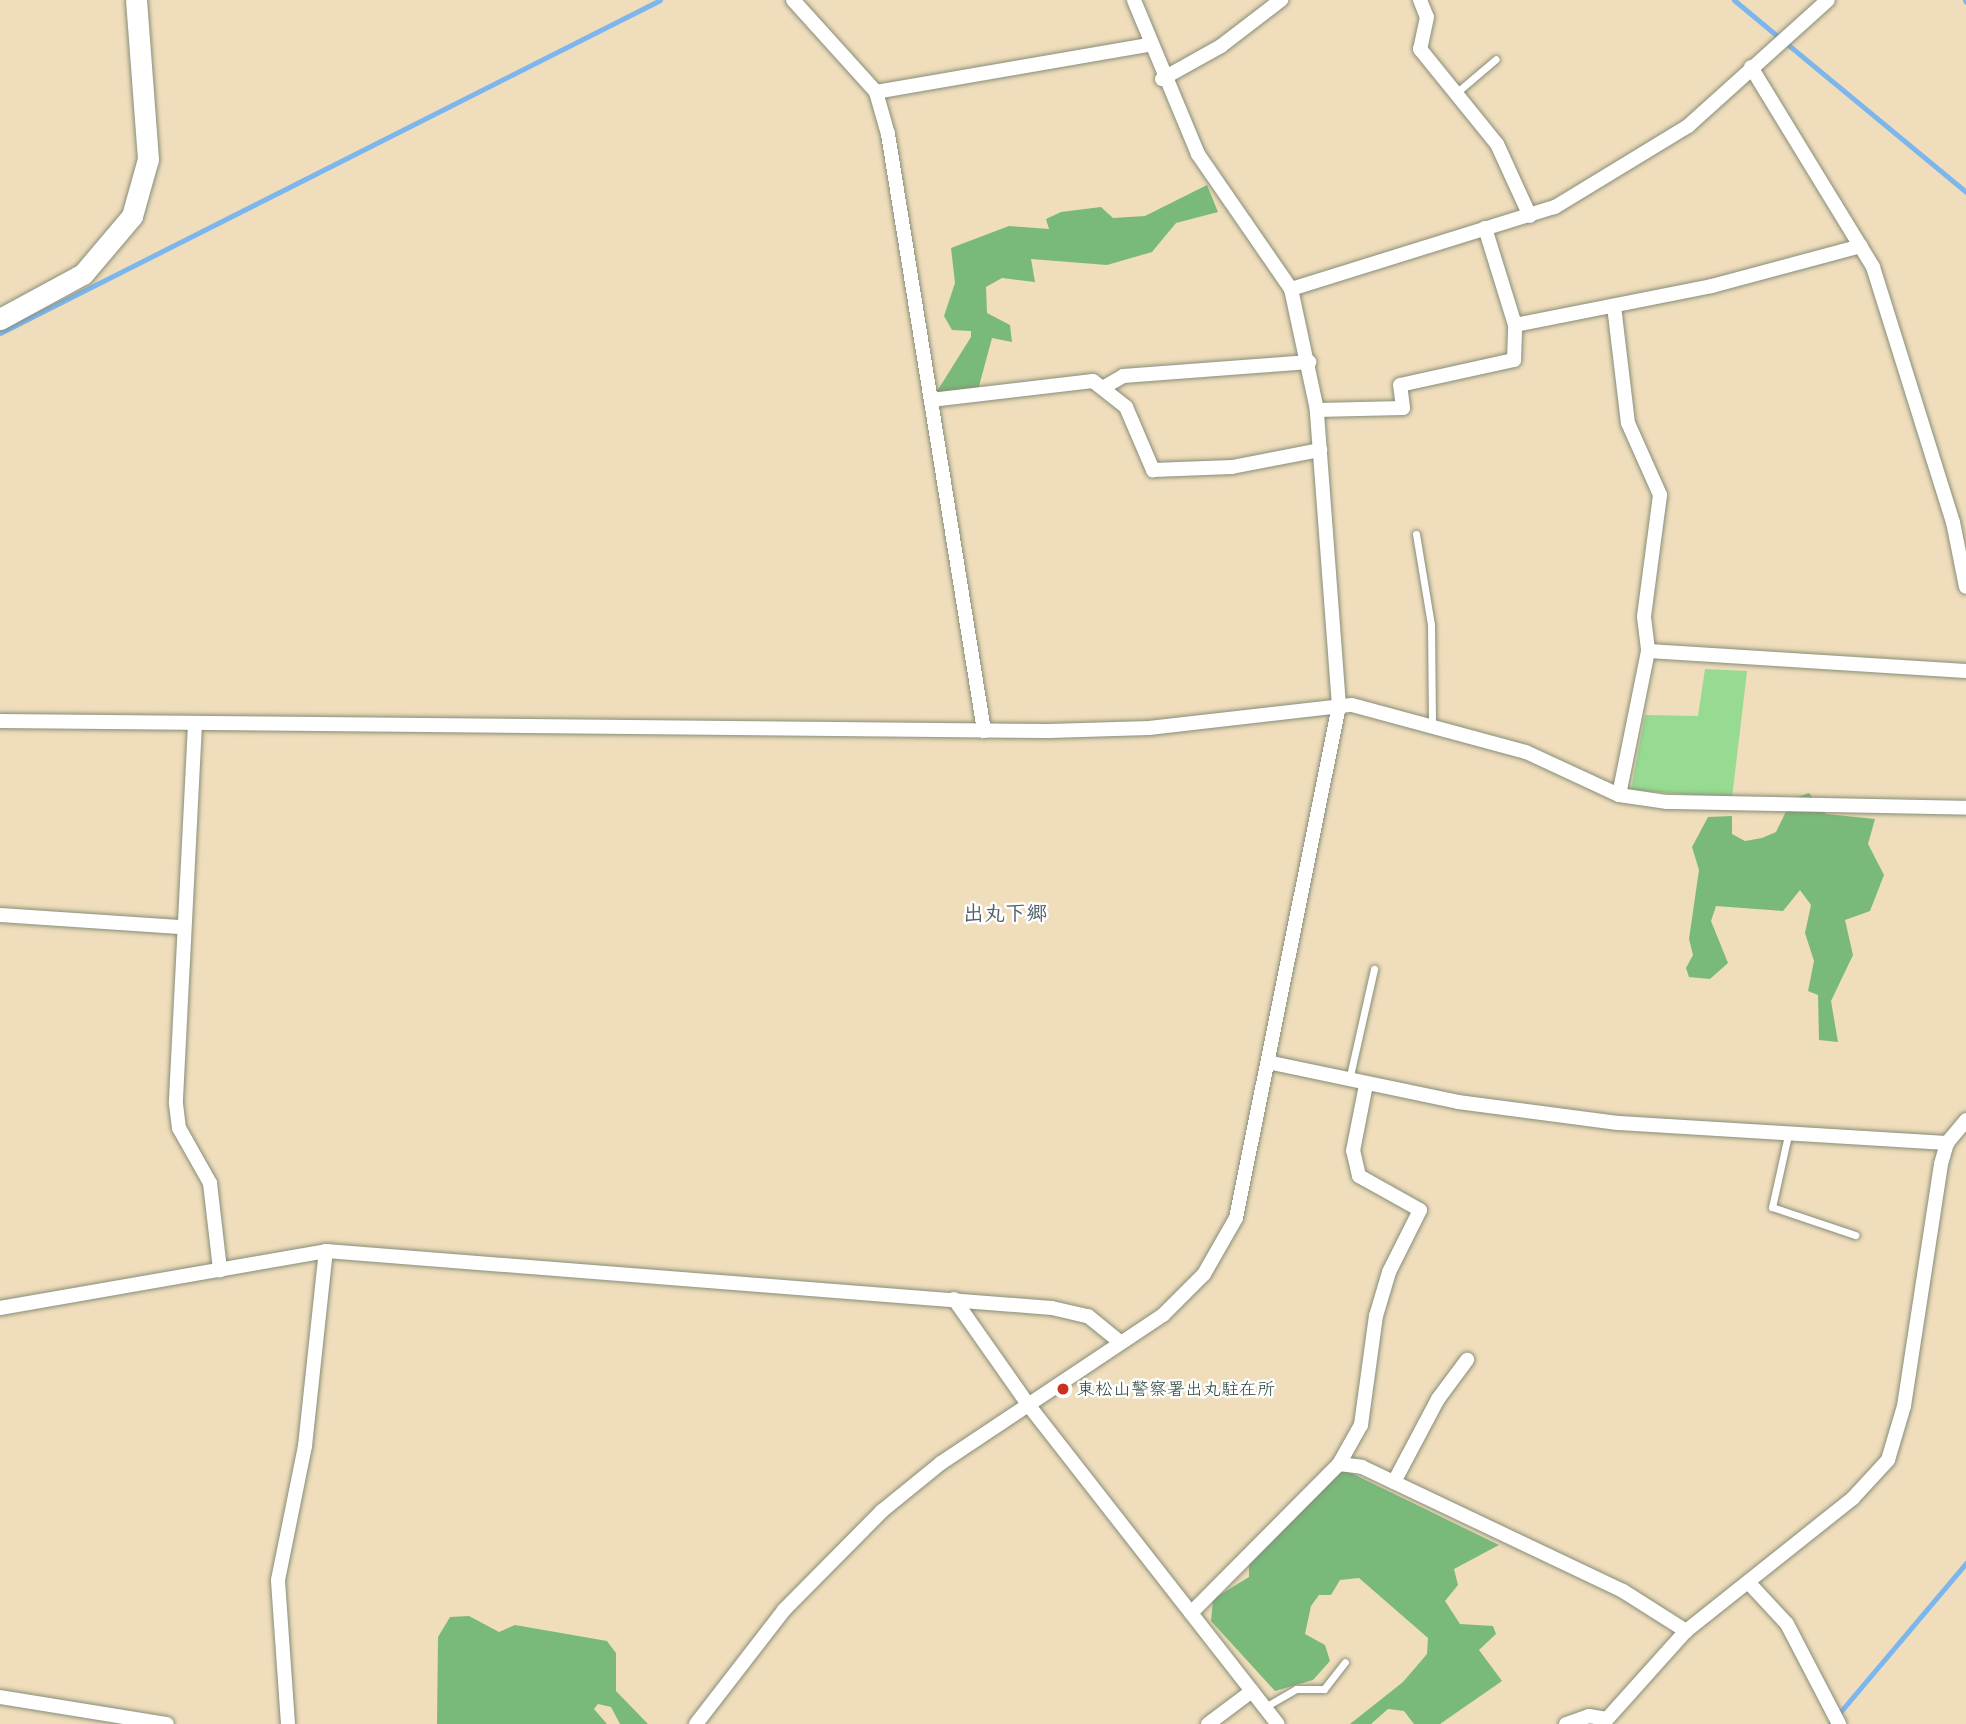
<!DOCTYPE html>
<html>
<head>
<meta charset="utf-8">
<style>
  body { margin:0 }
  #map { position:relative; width:1966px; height:1724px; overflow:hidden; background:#efddbc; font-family:Delius,"Klee One",sans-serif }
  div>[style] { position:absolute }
  .green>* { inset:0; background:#97da91 }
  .forest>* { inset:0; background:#79ba7b }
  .stream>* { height:5px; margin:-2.5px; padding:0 2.5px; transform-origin:2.5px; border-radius:2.5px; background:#7db6ed }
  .roads { filter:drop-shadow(0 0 2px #878d78) drop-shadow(0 0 2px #878d78) }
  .lane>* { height:7px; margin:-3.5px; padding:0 3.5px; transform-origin:3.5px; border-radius:3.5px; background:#fff }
  .street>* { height:14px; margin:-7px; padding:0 7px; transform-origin:7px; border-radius:7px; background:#fff }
  .secondary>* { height:21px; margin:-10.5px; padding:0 10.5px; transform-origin:10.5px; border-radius:10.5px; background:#fff }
  .dots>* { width:19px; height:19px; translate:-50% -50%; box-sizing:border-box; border:4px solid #fff; border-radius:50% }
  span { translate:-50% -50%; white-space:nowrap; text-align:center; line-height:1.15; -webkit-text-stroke:5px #fff; paint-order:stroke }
  .poi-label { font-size:18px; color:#1f3d34 }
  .left { translate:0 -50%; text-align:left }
  .quarter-label { font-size:21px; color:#525f6b; font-weight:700 }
</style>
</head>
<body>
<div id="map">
  <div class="green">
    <div style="clip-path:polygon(1705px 669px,1747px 671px,1732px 798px,1631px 790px,1645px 715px,1698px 716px)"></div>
  </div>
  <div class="forest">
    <div style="clip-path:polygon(1207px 185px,1218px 212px,1176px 223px,1152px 252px,1107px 265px,1031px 259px,1035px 282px,1002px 278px,986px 287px,987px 313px,1010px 325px,1012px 342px,992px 338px,978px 390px,934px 396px,971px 337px,971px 331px,952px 330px,944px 316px,955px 283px,951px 248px,1009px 226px,1049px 229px,1046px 219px,1061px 212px,1101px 207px,1113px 218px,1145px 216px)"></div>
    <div style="clip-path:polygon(1809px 793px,1826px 814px,1875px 819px,1868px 844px,1884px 875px,1870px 911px,1845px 920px,1853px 955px,1831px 1001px,1838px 1042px,1819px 1040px,1818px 995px,1808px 991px,1814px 961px,1805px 933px,1811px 905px,1800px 890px,1783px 911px,1716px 906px,1711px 921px,1728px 963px,1710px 979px,1689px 977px,1686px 968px,1693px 955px,1689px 939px,1699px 870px,1692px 847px,1708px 817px,1732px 816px,1732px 834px,1745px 841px,1762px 838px,1776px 832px,1792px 799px)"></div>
    <div style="clip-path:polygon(1343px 1469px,1499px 1545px,1454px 1569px,1458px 1585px,1445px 1601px,1460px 1624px,1493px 1626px,1496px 1634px,1479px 1650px,1502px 1681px,1440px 1724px,1414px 1724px,1404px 1711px,1388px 1709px,1371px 1724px,1350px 1724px,1403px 1682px,1427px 1654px,1428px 1638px,1359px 1578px,1340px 1580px,1331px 1595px,1319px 1595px,1311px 1606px,1305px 1634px,1325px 1645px,1330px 1661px,1313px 1680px,1275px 1691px,1211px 1621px,1213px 1599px,1249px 1577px,1249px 1559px)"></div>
    <div style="clip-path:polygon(469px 1616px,499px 1632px,515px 1625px,607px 1641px,616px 1653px,616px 1691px,648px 1724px,620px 1724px,611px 1707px,598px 1704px,594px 1709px,607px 1724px,437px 1724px,438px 1637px,450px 1617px)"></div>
  </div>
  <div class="stream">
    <div style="left:1734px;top:0;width:301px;rotate:39.6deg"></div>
    <div style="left:1965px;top:0;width:2px;rotate:63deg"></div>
    <div style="left:0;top:333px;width:739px;rotate:-26.77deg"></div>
    <div style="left:1830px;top:1724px;width:211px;rotate:-49.8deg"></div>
  </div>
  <div class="roads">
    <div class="lane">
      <div style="left:1456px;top:93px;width:52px;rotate:-40.4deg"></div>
      <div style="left:1416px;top:534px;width:92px;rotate:80.6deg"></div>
      <div style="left:1431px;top:625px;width:98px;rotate:89.4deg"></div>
      <div style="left:1349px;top:1080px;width:114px;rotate:-77.3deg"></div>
      <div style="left:1788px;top:1135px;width:74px;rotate:102.5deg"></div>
      <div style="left:1772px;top:1207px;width:88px;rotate:18.6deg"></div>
      <div style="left:1265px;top:1707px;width:36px;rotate:-30deg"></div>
      <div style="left:1296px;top:1689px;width:28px"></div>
      <div style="left:1324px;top:1689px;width:34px;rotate:-52deg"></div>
    </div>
    <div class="street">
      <div style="left:793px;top:0;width:124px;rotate:47.9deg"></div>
      <div style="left:876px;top:92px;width:44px;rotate:74.1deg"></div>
      <div style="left:888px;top:134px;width:605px;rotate:80.86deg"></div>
      <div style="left:1420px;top:0;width:18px;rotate:68deg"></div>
      <div style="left:1427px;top:17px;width:33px;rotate:102deg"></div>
      <div style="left:1420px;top:49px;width:122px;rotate:51deg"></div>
      <div style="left:1497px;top:144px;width:79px;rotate:65.4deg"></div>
      <div style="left:1751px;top:67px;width:234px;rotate:58.6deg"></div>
      <div style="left:1873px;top:267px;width:267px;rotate:72.6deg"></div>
      <div style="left:1953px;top:522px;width:66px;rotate:78.7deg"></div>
      <div style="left:1162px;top:79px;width:68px;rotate:-29.2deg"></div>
      <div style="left:1221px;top:46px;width:76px;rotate:-37.5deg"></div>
      <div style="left:876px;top:92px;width:277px;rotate:-9.8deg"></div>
      <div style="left:1485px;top:228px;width:102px;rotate:72.8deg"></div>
      <div style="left:1515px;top:325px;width:201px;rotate:-11.2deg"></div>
      <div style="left:1712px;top:286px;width:154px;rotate:-15deg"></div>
      <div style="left:1291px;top:289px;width:276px;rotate:-17.3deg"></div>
      <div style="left:1555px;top:207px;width:156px;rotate:-31.3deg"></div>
      <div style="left:1688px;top:126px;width:188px;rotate:-42deg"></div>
      <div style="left:1614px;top:306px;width:118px;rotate:83.2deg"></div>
      <div style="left:1628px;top:423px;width:79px;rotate:66deg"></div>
      <div style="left:1660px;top:495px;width:123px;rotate:97.5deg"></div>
      <div style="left:1644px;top:617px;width:34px;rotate:83deg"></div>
      <div style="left:1648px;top:651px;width:319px;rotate:3.6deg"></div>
      <div style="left:1106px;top:386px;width:20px;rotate:-30deg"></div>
      <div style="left:1123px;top:376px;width:187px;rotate:-4.3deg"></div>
      <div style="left:931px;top:400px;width:163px;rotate:-6.7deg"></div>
      <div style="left:1093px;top:381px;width:42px;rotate:38.2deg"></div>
      <div style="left:1126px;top:407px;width:69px;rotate:66.8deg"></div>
      <div style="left:1153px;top:470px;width:79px;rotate:-2.2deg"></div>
      <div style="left:1232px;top:467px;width:90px;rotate:-10.9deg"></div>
      <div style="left:1317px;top:410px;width:86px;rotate:-1.3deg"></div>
      <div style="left:1403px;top:408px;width:23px;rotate:-97deg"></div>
      <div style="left:1400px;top:385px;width:117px;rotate:-12.4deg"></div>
      <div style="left:1514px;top:360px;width:35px;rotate:-88deg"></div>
      <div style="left:0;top:721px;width:1049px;rotate:0.55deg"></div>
      <div style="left:1049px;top:731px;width:100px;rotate:-1.7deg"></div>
      <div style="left:1149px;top:728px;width:204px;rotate:-6.5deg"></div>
      <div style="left:1352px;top:705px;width:180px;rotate:15.1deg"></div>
      <div style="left:1526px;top:752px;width:102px;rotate:24.8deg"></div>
      <div style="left:1619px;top:795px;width:49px;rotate:8.3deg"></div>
      <div style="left:1667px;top:802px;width:299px;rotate:1.1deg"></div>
      <div style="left:195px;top:724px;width:380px;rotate:92.9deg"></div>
      <div style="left:176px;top:1104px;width:24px;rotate:83deg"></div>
      <div style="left:179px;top:1128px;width:63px;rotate:60.6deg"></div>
      <div style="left:210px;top:1183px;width:88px;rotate:83.4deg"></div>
      <div style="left:1619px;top:795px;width:147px;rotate:-78.6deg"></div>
      <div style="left:0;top:915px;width:180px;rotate:3.8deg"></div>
      <div style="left:1272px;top:1063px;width:190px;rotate:11.8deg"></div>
      <div style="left:1458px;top:1102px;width:161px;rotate:7.5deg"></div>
      <div style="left:1618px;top:1123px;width:330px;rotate:3.5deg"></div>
      <div style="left:954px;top:1299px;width:132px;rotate:54.9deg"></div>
      <div style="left:1030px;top:1407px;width:402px;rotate:52deg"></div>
      <div style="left:0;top:1308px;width:331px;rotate:-9.9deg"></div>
      <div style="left:326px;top:1251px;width:728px;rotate:4.49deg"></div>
      <div style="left:1052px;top:1308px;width:37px;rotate:13deg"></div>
      <div style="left:1088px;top:1316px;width:41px;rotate:39.1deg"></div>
      <div style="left:1339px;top:1464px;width:45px;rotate:-60.6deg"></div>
      <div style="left:1361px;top:1425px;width:110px;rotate:-82.2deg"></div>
      <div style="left:1376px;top:1316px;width:46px;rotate:-73.5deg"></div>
      <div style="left:1389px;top:1272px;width:69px;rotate:-63.4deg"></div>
      <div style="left:1420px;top:1210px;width:70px;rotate:-150.9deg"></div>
      <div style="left:1359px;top:1176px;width:26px;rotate:-103deg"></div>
      <div style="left:1353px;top:1151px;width:67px;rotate:-78.9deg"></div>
      <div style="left:1394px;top:1482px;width:94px;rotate:-62.1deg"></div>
      <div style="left:1438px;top:1399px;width:49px;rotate:-53.4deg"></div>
      <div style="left:1749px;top:1583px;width:56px;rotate:47.2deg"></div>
      <div style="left:1787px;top:1624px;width:113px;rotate:62.5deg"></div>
      <div style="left:1191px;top:1613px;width:210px;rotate:-45.2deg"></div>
      <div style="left:1339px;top:1464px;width:23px;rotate:7deg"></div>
      <div style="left:1362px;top:1467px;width:289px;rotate:25.4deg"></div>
      <div style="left:1623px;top:1591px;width:75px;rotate:32.4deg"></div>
      <div style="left:0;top:1697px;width:169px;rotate:9.2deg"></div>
      <div style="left:288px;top:1724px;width:144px;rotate:-94deg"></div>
      <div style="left:278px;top:1580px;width:137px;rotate:-78.6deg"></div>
      <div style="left:305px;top:1446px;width:196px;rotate:-83.9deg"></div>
      <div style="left:696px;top:1724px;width:144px;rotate:-52.3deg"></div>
      <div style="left:784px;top:1610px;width:139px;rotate:-45.3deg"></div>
      <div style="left:882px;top:1511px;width:76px;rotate:-39.1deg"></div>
      <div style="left:941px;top:1463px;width:267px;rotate:-33.7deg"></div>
      <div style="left:1163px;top:1315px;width:58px;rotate:-45deg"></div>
      <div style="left:1204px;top:1274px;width:64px;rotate:-60.3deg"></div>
      <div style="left:1236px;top:1218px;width:522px;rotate:-78.63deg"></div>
      <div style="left:1339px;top:706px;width:297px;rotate:-94.3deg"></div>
      <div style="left:1317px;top:410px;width:124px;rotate:-102.1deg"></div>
      <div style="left:1291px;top:289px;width:164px;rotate:-124.6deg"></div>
      <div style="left:1198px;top:154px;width:167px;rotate:-112.6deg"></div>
      <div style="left:1208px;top:1724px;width:55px;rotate:-36.9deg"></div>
      <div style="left:1566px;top:1724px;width:24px;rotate:-19deg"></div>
      <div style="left:1589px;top:1716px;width:18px;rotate:9deg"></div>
      <div style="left:1607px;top:1719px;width:118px;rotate:-48.1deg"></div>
      <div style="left:1686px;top:1631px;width:213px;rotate:-38.5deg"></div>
      <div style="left:1853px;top:1498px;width:52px;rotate:-47.4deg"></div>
      <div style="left:1888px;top:1460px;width:56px;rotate:-73.5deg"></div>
      <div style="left:1904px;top:1406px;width:245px;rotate:-81.3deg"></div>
      <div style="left:1941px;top:1164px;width:22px;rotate:-74deg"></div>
      <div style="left:1947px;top:1143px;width:30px;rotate:-50deg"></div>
    </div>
    <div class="secondary">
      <div style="left:0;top:319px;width:94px;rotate:-28.5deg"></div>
      <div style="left:83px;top:274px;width:76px;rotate:-49.8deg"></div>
      <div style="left:132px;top:216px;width:59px;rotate:-74.3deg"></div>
      <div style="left:148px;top:159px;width:159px;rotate:-94.3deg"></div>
    </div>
  </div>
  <div class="dots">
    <div style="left:1063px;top:1389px;background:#c8321e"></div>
  </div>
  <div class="poi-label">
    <span class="left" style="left:1077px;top:1389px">東松山警察署出丸駐在所</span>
  </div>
  <div class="quarter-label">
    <span style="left:1005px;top:913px">出丸下郷</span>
  </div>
</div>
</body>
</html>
